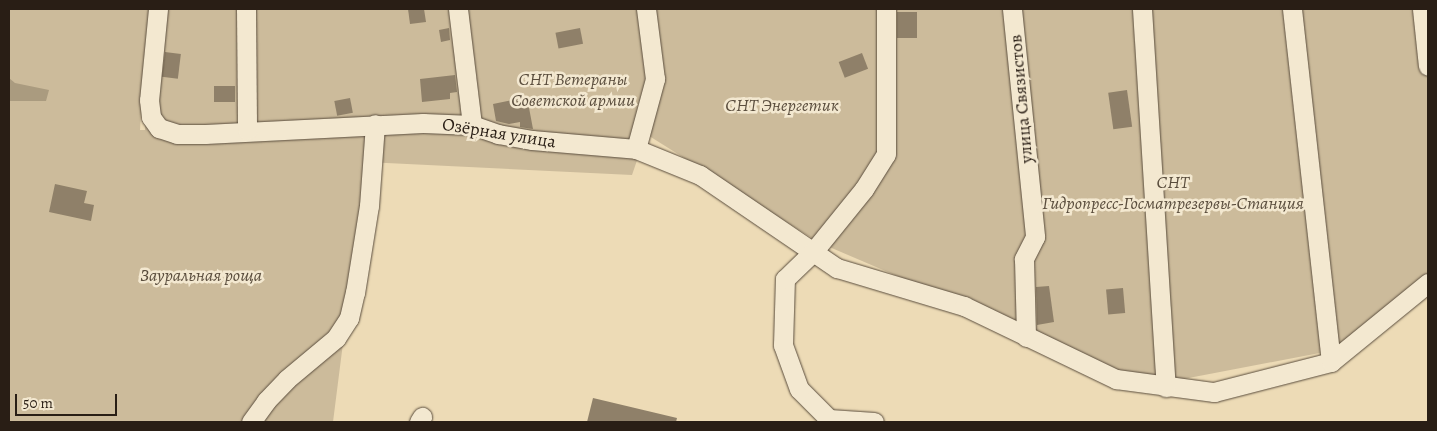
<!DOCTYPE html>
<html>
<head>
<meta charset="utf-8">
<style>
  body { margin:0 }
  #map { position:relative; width:1437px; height:431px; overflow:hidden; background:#eddbb6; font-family:Alegreya,serif }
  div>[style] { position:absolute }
  .green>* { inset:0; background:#ccbb9b }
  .water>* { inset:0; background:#aa9b7f }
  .building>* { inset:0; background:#8f8069; transform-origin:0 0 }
  .roads { filter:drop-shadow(0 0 1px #5a4d3d) drop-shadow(0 0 1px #5a4d3d) }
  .minor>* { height:19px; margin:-9.5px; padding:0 9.5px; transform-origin:9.5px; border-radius:9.5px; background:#f3e8d0 }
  span { translate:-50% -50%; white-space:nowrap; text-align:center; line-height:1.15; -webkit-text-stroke:5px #f3e8d0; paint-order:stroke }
  .park-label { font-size:18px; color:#5a4d3d; font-style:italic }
  .street-label { font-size:18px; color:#291e15 }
  .frame { position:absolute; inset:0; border:10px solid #291e15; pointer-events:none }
  .scale { position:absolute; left:15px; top:394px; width:102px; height:22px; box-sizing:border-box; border:2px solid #291e15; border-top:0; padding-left:6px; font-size:15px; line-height:18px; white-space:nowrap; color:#291e15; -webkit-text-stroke:4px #f3e8d0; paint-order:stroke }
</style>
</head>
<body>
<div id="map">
  <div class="green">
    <div style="clip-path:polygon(evenodd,9px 9px,1428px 9px,1428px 276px,1351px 347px,1152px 385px,820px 243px,646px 134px,632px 175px,366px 162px,333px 422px,9px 422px,9px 9px,144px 57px,145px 130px,140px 130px,144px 57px)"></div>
  </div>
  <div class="water">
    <div style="clip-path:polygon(9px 78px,15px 83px,49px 90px,46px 101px,9px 101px)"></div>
  </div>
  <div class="building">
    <div style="clip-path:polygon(408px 9px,424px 9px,426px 22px,410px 24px)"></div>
    <div style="left:897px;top:12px;width:20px;height:26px"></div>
    <div style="clip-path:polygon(449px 28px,450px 40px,441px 42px,439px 30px)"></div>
    <div style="left:580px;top:28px;width:16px;height:25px;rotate:79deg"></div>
    <div style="left:165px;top:52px;width:16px;height:25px;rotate:7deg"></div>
    <div style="left:862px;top:53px;width:17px;height:25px;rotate:69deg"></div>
    <div style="clip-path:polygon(455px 75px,457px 92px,450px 93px,450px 99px,422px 102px,420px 79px)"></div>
    <div style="left:214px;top:86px;width:21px;height:16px"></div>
    <div style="left:1127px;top:90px;width:37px;height:19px;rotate:82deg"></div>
    <div style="clip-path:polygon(527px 97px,533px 129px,520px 127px,520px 122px,509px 124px,496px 121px,493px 104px)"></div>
    <div style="left:350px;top:98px;width:15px;height:16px;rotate:79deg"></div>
    <div style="clip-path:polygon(55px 184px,87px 191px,84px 203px,94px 205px,91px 221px,49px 212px)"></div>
    <div style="clip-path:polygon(1049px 286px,1054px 322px,1037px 325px,1036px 287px)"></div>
    <div style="left:1123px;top:288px;width:25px;height:17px;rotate:85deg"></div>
    <div style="clip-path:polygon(593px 398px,677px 418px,676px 422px,587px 422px)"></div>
  </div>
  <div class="roads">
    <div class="minor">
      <div style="left:158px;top:9px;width:91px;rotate:95.6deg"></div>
      <div style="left:149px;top:100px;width:17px;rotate:83deg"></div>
      <div style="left:151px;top:117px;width:14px;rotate:54deg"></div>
      <div style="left:159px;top:128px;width:19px;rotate:18deg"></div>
      <div style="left:177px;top:134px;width:28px"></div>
      <div style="left:205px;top:134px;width:218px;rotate:-2.9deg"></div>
      <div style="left:423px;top:123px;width:49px;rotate:2.3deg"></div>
      <div style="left:472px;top:125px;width:28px;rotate:19deg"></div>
      <div style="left:498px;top:134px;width:35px;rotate:10deg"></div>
      <div style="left:532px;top:140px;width:104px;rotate:4.9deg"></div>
      <div style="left:636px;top:149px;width:69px;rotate:22.1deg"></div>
      <div style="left:700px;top:175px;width:166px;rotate:34.2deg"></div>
      <div style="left:837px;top:268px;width:133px;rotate:16.7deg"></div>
      <div style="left:964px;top:306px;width:169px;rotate:25.7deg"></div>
      <div style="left:1116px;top:379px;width:99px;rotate:7.6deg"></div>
      <div style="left:1214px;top:392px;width:121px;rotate:-14.4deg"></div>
      <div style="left:1331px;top:362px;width:125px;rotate:-39.2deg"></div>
      <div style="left:246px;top:9px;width:121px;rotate:89.5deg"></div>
      <div style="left:458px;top:9px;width:117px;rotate:83.1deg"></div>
      <div style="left:1012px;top:9px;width:229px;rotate:84.2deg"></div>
      <div style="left:1035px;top:237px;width:25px;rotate:117deg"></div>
      <div style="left:1024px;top:259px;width:78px;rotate:88.5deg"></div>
      <div style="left:1142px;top:9px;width:379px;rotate:86.4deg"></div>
      <div style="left:1292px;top:9px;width:355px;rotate:83.7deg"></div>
      <div style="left:1422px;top:9px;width:57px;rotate:84deg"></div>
      <div style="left:636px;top:149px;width:73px;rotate:-74.8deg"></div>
      <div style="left:655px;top:79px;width:71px;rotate:-97.3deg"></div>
      <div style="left:251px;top:422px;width:26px;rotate:-54deg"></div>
      <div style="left:266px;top:401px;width:30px;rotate:-46deg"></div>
      <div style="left:287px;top:379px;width:64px;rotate:-39.9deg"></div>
      <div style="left:336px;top:338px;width:24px;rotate:-57deg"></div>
      <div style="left:349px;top:318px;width:26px;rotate:-77deg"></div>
      <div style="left:355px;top:293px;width:88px;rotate:-80.9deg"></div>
      <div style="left:369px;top:206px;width:82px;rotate:-85.8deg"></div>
      <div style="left:419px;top:422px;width:6px;rotate:-59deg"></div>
      <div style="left:874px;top:422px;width:45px;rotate:-176.2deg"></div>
      <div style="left:829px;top:419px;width:42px;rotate:-135deg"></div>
      <div style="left:799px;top:389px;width:47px;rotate:-110deg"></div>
      <div style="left:783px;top:345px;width:66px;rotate:-88.3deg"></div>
      <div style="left:785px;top:279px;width:39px;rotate:-44deg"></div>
      <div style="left:813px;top:252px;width:81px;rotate:-51deg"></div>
      <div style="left:864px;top:189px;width:41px;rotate:-57.8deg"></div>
      <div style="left:886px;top:154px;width:145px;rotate:-90deg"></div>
    </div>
  </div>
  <div class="park-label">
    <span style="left:573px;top:90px">СНТ Ветераны<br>Советской армии</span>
    <span style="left:782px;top:105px">СНТ Энергетик</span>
    <span style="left:1173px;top:193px">СНТ<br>Гидропресс-Госматрезервы-Станция</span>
    <span style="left:201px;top:275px">Зауральная роща</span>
  </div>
  <div class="street-label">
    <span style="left:1021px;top:99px;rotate:-95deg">улица Связистов</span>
    <span style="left:499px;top:133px;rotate:9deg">Озёрная улица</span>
  </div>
  <div class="frame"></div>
  <div class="scale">50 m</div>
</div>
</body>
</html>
